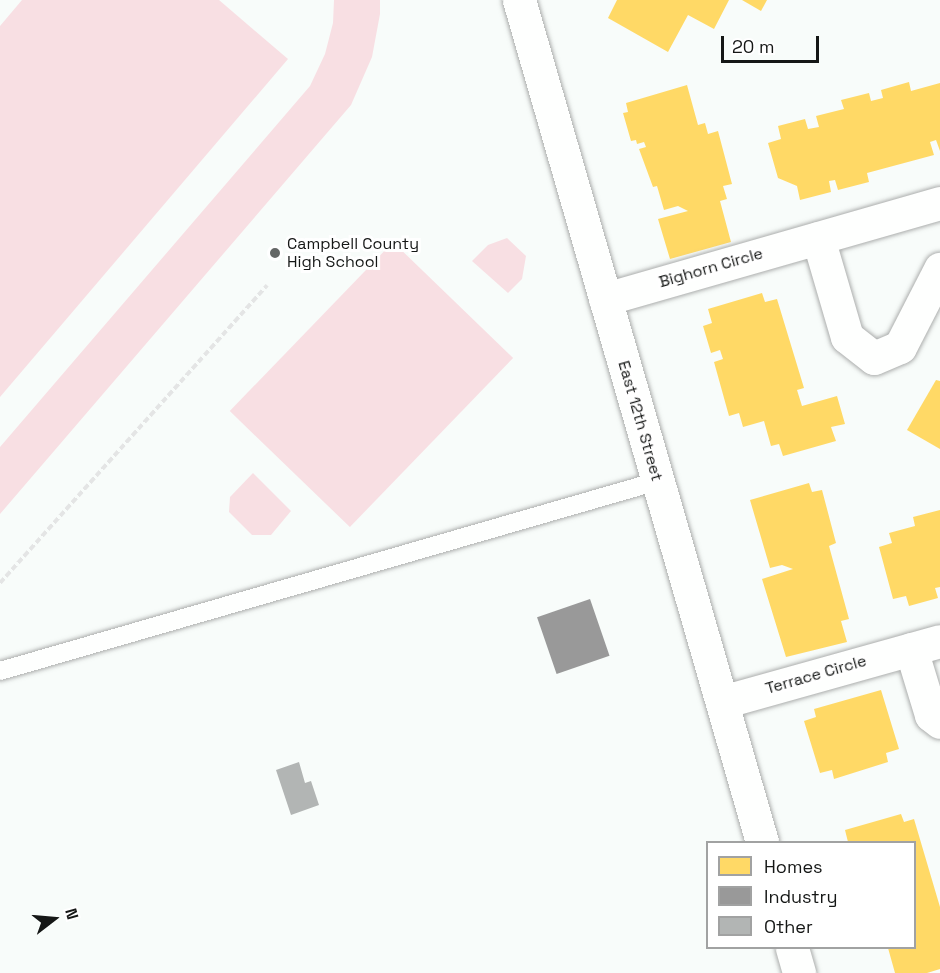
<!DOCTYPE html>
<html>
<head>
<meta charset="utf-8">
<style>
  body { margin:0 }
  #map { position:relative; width:940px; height:973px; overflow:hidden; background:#f8fcfa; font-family:"Space Grotesk",sans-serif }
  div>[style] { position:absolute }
  .green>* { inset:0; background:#f8dfe3; transform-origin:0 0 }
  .homes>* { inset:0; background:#ffd966 }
  .industry>* { inset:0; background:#999; transform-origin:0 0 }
  .building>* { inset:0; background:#b2b5b4 }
  .path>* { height:4px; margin-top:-2px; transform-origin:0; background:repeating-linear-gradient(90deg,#e4e5e5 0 6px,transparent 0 9px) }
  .roads { filter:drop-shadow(0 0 2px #acaead) drop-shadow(0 0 2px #acaead) }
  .lane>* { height:18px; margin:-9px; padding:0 9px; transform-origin:9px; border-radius:9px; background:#fefffe }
  .street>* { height:33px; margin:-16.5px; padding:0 16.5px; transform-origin:16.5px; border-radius:16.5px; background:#fefffe }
  .dots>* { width:16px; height:16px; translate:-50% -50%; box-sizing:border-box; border:3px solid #fff; border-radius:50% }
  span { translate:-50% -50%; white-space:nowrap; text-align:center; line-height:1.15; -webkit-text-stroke:6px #fff; paint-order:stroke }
  .poi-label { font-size:16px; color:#151716 }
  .left { translate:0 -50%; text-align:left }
  .street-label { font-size:16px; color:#151716 }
  .legend { position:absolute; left:706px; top:841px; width:210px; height:108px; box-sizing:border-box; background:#fff; border:2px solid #a1a2a2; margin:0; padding:8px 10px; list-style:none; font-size:18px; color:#151716 }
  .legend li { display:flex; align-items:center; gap:12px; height:30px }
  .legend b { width:30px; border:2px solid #a1a2a2 }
  .north { position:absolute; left:24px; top:889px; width:60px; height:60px; -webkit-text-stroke:4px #fff; paint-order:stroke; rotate:74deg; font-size:16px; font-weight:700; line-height:24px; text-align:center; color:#151716 }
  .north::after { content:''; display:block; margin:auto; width:21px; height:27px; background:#151716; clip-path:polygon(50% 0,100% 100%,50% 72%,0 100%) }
  .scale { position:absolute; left:721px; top:36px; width:98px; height:27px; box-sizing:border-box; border:3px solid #151716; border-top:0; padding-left:8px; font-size:18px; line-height:21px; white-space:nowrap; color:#151716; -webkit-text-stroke:4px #fff; paint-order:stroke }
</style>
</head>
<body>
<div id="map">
  <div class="green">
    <div style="clip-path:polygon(22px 0,219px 0,288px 59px,0 397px,0 26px)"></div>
    <div style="clip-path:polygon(334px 0,380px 0,380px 14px,372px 57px,351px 105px,0 514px,0 447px,310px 86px,325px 54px,333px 23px)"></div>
    <div style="clip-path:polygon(507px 238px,526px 256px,522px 279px,508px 293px,472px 261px,488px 245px)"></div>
    <div style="left:393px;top:242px;width:167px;height:235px;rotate:44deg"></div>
    <div style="clip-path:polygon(253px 473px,291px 511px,271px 535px,252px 535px,229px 512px,230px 497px)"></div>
  </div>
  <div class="homes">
    <div style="clip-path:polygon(617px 0,729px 0,714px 29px,688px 15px,668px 52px,608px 18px)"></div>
    <div style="clip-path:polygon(742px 0,767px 0,761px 11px)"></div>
    <div style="clip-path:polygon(909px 82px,911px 91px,940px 83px,940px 151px,936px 140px,930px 142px,934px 155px,867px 173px,869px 182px,838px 190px,835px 180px,829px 181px,831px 192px,800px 200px,797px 186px,778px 178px,768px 143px,781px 139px,778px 126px,805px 119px,808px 129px,819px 127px,816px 116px,844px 109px,841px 100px,869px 93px,871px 101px,883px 98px,881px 90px)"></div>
    <div style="clip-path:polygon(687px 85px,698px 125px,705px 123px,708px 134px,718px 131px,732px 184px,723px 186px,727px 199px,720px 201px,731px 242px,670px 259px,658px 219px,688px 211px,678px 206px,664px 210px,657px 186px,653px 187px,639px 149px,646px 147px,644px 142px,637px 144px,636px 140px,631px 141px,623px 113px,628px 112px,626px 103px)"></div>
    <div style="clip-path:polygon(762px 293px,765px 302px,777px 299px,804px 388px,797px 390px,802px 406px,837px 396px,845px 424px,831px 427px,836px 441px,783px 456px,779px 444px,771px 446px,764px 421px,743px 427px,739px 413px,729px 416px,714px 362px,723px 359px,720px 350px,711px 353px,703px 326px,712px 323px,708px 309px)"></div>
    <div style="clip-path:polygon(936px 380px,940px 381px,940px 449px,907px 430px)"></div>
    <div style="clip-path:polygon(809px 483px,812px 492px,822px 490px,836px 543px,829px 546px,849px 619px,841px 621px,847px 642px,786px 657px,762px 579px,793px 569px,782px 565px,770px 568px,750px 500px)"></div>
    <div style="clip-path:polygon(940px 510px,940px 587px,935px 588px,938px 598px,909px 606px,906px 596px,893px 599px,879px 547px,892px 543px,889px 533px,915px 526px,913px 517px)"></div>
    <div style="clip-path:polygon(881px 690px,899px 749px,886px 753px,888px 762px,834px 779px,832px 770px,820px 773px,804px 721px,816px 717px,814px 709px)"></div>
    <div style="clip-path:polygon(901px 814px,904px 822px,914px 819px,940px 907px,940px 969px,927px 973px,895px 973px,888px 948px,914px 948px,914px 842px,848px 842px,845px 830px)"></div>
  </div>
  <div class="industry">
    <div style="left:590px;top:599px;width:60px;height:56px;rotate:71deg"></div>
  </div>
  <div class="building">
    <div style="clip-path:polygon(299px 762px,305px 783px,311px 781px,319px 805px,291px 815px,276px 770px)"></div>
  </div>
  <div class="path">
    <div style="left:0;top:583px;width:400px;rotate:-48.1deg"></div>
  </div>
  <div class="roads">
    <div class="lane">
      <div style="left:0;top:671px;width:685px;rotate:-16.11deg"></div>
    </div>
    <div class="street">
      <div style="left:519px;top:0;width:876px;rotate:73.9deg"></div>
      <div style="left:818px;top:238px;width:103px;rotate:73.7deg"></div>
      <div style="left:847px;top:337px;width:34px;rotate:38deg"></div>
      <div style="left:874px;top:358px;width:28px;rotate:-23deg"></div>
      <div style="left:900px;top:347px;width:88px;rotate:-62.9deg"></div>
      <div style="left:605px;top:299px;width:348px;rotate:-16deg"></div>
      <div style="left:911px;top:649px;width:69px;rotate:73.1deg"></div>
      <div style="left:931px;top:715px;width:11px;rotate:38deg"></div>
      <div style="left:722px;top:702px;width:226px;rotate:-15.6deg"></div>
      <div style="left:792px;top:948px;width:26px;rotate:74deg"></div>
    </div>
  </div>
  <div class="dots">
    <div style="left:275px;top:253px;background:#646766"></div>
  </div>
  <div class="poi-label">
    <span class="left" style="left:287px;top:253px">Campbell County<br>High School</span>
  </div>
  <div class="street-label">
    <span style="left:711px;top:268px;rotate:-16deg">Bighorn Circle</span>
    <span style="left:640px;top:421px;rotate:74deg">East 12th Street</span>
    <span style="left:816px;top:675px;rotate:-16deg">Terrace Circle</span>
  </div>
  <ul class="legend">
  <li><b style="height:16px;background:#ffd966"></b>Homes</li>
  <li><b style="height:16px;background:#999"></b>Industry</li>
  <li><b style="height:16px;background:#b2b5b4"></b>Other</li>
  </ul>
  <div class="north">N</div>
  <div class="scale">20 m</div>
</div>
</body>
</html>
